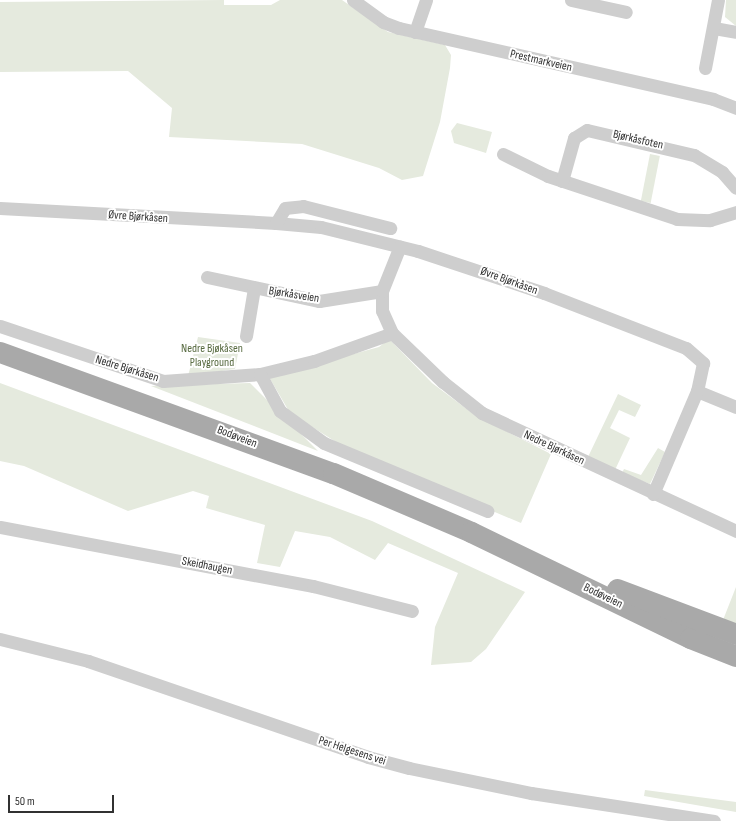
<!DOCTYPE html>
<html>
<head>
<meta charset="utf-8">
<style>
  body { margin:0 }
  #map { position:relative; width:736px; height:821px; overflow:hidden; background:#fff; font-family:"Sofia Sans Condensed",sans-serif }
  div>[style] { position:absolute }
  .green>* { inset:0; background:#e5eade; transform-origin:0 0 }
  .minor>* { height:13px; margin:-6.5px; padding:0 6.5px; transform-origin:6.5px; border-radius:6.5px; background:#cecece }
  .primary>* { height:21px; margin:-10.5px; padding:0 10.5px; transform-origin:10.5px; border-radius:10.5px; background:#a9a9a9 }
  span { translate:-50% -50%; white-space:nowrap; text-align:center; line-height:1.15; -webkit-text-stroke:4px #fff; paint-order:stroke }
  .street-label { font-size:12px; color:#313131 }
  .park-label { font-size:12px; color:#586b41 }
  .scale { position:absolute; left:8px; top:795px; width:106px; height:18px; box-sizing:border-box; border:2px solid #313131; border-top:0; padding-left:5px; font-size:12px; line-height:14px; white-space:nowrap; color:#313131; -webkit-text-stroke:3px #fff; paint-order:stroke }
</style>
</head>
<body>
<div id="map">
  <div class="green">
    <div style="clip-path:polygon(224px 0,224px 5px,271px 5px,280px 0,342px 0,388px 32px,445px 45px,451px 55px,450px 68px,440px 122px,423px 176px,402px 180px,379px 168px,302px 144px,169px 137px,172px 108px,128px 71px,0 72px,0 2px)"></div>
    <div style="clip-path:polygon(726px 0,736px 0,736px 26px,725px 17px)"></div>
    <div style="clip-path:polygon(457px 123px,492px 132px,486px 153px,454px 143px,451px 131px)"></div>
    <div style="left:650px;top:154px;width:10px;height:48px;rotate:11deg"></div>
    <div style="clip-path:polygon(198px 337px,240px 343px,235px 369px,188px 376px)"></div>
    <div style="clip-path:polygon(389px 339px,432px 383px,476px 416px,551px 454px,521px 523px,352px 452px,290px 413px,269px 377px,379px 347px)"></div>
    <div style="clip-path:polygon(0 383px,372px 521px,525px 592px,486px 649px,471px 662px,431px 665px,435px 627px,458px 573px,388px 543px,375px 560px,330px 537px,295px 531px,280px 567px,257px 563px,265px 525px,206px 508px,209px 496px,193px 491px,128px 511px,24px 466px,0 461px)"></div>
    <div style="clip-path:polygon(250px 383px,318px 451px,151px 386px)"></div>
    <div style="clip-path:polygon(618px 394px,641px 405px,635px 417px,619px 410px,610px 428px,630px 438px,615px 470px,588px 457px)"></div>
    <div style="clip-path:polygon(658px 448px,665px 452px,650px 484px,622px 473px,624px 469px,641px 475px)"></div>
    <div style="clip-path:polygon(736px 587px,736px 625px,723px 620px)"></div>
    <div style="clip-path:polygon(645px 790px,736px 802px,736px 812px,644px 796px)"></div>
  </div>
  <div class="minor">
    <div style="left:353px;top:0;width:37px;rotate:36deg"></div>
    <div style="left:383px;top:22px;width:17px;rotate:21deg"></div>
    <div style="left:399px;top:28px;width:322px;rotate:12.7deg"></div>
    <div style="left:713px;top:99px;width:25px;rotate:21deg"></div>
    <div style="left:571px;top:0;width:56px;rotate:12.3deg"></div>
    <div style="left:714px;top:28px;width:22px;rotate:10deg"></div>
    <div style="left:415px;top:32px;width:34px;rotate:-71deg"></div>
    <div style="left:705px;top:68px;width:69px;rotate:-79.2deg"></div>
    <div style="left:503px;top:154px;width:50px;rotate:26.1deg"></div>
    <div style="left:548px;top:176px;width:136px;rotate:18.4deg"></div>
    <div style="left:677px;top:219px;width:33px;rotate:2deg"></div>
    <div style="left:710px;top:220px;width:27px;rotate:-17deg"></div>
    <div style="left:562px;top:181px;width:45px;rotate:-74.4deg"></div>
    <div style="left:574px;top:138px;width:15px;rotate:-32deg"></div>
    <div style="left:587px;top:130px;width:110px;rotate:13.2deg"></div>
    <div style="left:694px;top:155px;width:33px;rotate:31deg"></div>
    <div style="left:722px;top:172px;width:21px;rotate:49deg"></div>
    <div style="left:0;top:208px;width:276px;rotate:3.1deg"></div>
    <div style="left:276px;top:223px;width:45px;rotate:5.1deg"></div>
    <div style="left:321px;top:227px;width:100px;rotate:13.9deg"></div>
    <div style="left:418px;top:251px;width:133px;rotate:18.4deg"></div>
    <div style="left:544px;top:293px;width:152px;rotate:21.2deg"></div>
    <div style="left:686px;top:348px;width:23px;rotate:41deg"></div>
    <div style="left:703px;top:363px;width:29px;rotate:102deg"></div>
    <div style="left:697px;top:391px;width:42px;rotate:22.3deg"></div>
    <div style="left:276px;top:223px;width:17px;rotate:-59deg"></div>
    <div style="left:285px;top:208px;width:18px;rotate:-6deg"></div>
    <div style="left:303px;top:206px;width:90px;rotate:14.2deg"></div>
    <div style="left:207px;top:277px;width:115px;rotate:12.1deg"></div>
    <div style="left:319px;top:301px;width:64px;rotate:-9deg"></div>
    <div style="left:0;top:326px;width:172px;rotate:18.6deg"></div>
    <div style="left:163px;top:381px;width:97px;rotate:-4.1deg"></div>
    <div style="left:260px;top:374px;width:56px;rotate:-13.5deg"></div>
    <div style="left:314px;top:361px;width:83px;rotate:-19.7deg"></div>
    <div style="left:392px;top:333px;width:24px;rotate:-114deg"></div>
    <div style="left:382px;top:311px;width:20px;rotate:-90deg"></div>
    <div style="left:382px;top:291px;width:48px;rotate:-68.2deg"></div>
    <div style="left:392px;top:333px;width:71px;rotate:43.9deg"></div>
    <div style="left:443px;top:382px;width:50px;rotate:38.5deg"></div>
    <div style="left:482px;top:413px;width:280px;rotate:24.9deg"></div>
    <div style="left:246px;top:336px;width:49px;rotate:-80.5deg"></div>
    <div style="left:260px;top:374px;width:42px;rotate:61.6deg"></div>
    <div style="left:280px;top:411px;width:54px;rotate:36deg"></div>
    <div style="left:324px;top:443px;width:177px;rotate:22.6deg"></div>
    <div style="left:653px;top:494px;width:112px;rotate:-66.9deg"></div>
    <div style="left:0;top:527px;width:319px;rotate:10.7deg"></div>
    <div style="left:313px;top:586px;width:102px;rotate:14.2deg"></div>
    <div style="left:0;top:639px;width:91px;rotate:14deg"></div>
    <div style="left:88px;top:661px;width:296px;rotate:18.9deg"></div>
    <div style="left:368px;top:757px;width:42px;rotate:15deg"></div>
    <div style="left:409px;top:768px;width:125px;rotate:11.6deg"></div>
    <div style="left:531px;top:793px;width:185px;rotate:8.7deg"></div>
  </div>
  <div class="primary">
    <div style="left:0;top:352px;width:354px;rotate:20deg"></div>
    <div style="left:333px;top:473px;width:150px;rotate:23.1deg"></div>
    <div style="left:471px;top:532px;width:243px;rotate:25.8deg"></div>
    <div style="left:690px;top:638px;width:49px;rotate:21.4deg"></div>
    <div style="left:617px;top:589px;width:127px;rotate:20.7deg"></div>
  </div>
  <div class="street-label">
    <span style="left:541px;top:61px;rotate:13deg">Prestmarkveien</span>
    <span style="left:638px;top:140px;rotate:13deg">Bjørkåsfoten</span>
    <span style="left:138px;top:217px;rotate:4deg">Øvre Bjørkåsen</span>
    <span style="left:509px;top:281px;rotate:20deg">Øvre Bjørkåsen</span>
    <span style="left:294px;top:295px;rotate:9deg">Bjørkåsveien</span>
    <span style="left:127px;top:369px;rotate:17deg">Nedre Bjørkåsen</span>
    <span style="left:237px;top:437px;rotate:21deg">Bodøveien</span>
    <span style="left:554px;top:448px;rotate:25deg">Nedre Bjørkåsen</span>
    <span style="left:207px;top:566px;rotate:11deg">Skeidhaugen</span>
    <span style="left:603px;top:596px;rotate:26deg">Bodøveien</span>
    <span style="left:352px;top:751px;rotate:18deg">Per Helgesens vei</span>
  </div>
  <div class="park-label">
    <span style="left:212px;top:356px">Nedre Bjøkåsen<br>Playground</span>
  </div>
  <div class="scale">50 m</div>
</div>
</body>
</html>
